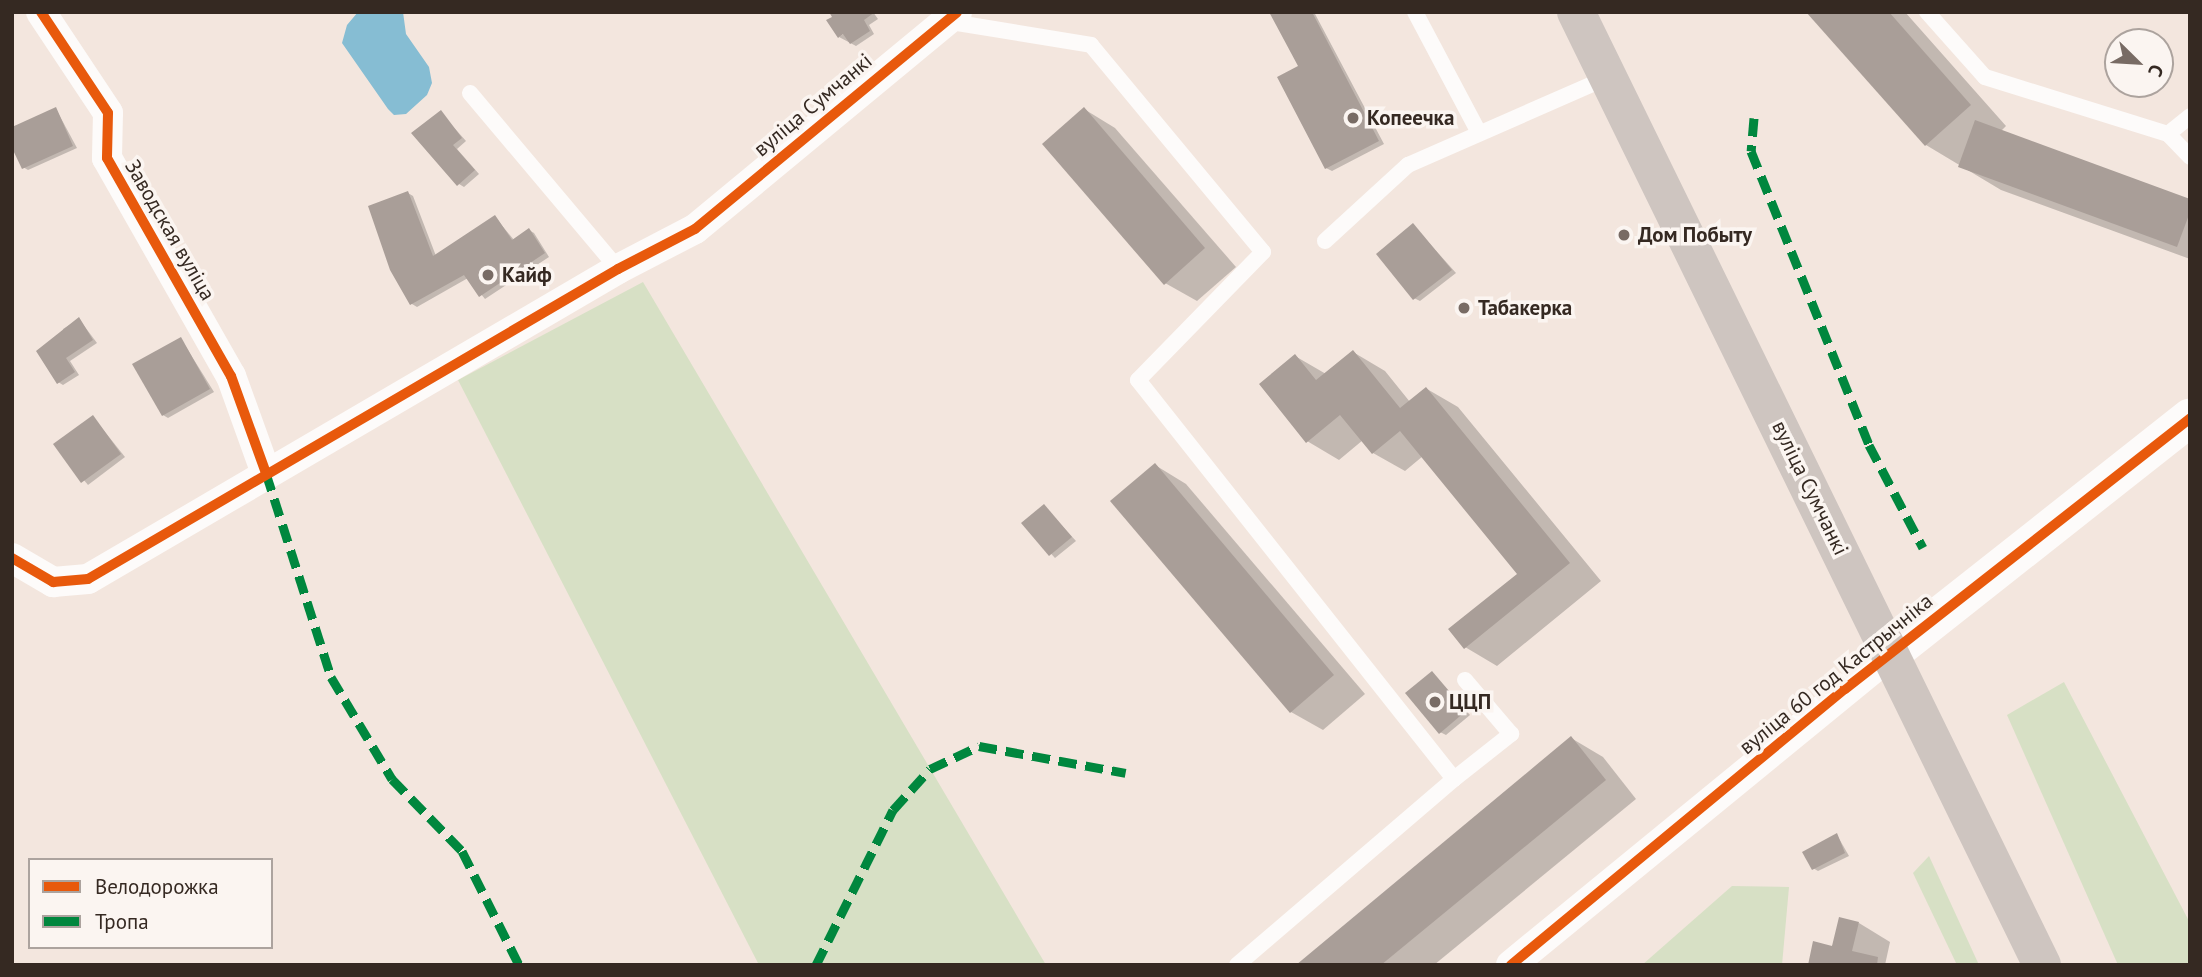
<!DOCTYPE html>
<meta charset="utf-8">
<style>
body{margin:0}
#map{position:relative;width:2202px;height:977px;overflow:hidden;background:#f3e6de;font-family:"PT Sans",sans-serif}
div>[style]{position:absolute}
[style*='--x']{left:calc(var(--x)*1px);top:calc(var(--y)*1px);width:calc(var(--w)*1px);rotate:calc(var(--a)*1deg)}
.green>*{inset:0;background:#d7e0c5}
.water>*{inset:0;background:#86bdd3}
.shadow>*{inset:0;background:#0003}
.building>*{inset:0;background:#a99e98}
.lane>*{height:16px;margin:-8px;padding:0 8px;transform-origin:8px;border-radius:8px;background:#fdfbfa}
.street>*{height:30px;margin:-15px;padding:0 15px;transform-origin:15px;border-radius:15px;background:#fdfbfa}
.secondary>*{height:38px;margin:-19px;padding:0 19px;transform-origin:19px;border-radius:19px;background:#fdfbfa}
.primary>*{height:38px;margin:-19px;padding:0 19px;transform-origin:19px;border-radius:19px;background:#cec5c0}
.quiet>*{height:9px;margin-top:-4.5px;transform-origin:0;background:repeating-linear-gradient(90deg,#00873e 0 18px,transparent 0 27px)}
.cycleway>*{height:10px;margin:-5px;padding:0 5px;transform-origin:5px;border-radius:5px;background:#e8590c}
.dots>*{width:19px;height:19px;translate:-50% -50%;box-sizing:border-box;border:4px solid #fbf5f1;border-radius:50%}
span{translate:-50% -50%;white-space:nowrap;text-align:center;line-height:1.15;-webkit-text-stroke:7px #fbf5f1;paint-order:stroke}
.street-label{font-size:21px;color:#352922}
.poi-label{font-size:21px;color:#352922;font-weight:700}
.left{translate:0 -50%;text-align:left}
.frame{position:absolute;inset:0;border:14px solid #352922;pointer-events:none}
.legend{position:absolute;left:28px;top:858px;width:245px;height:91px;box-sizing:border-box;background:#fbf5f1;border:2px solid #aca39e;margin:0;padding:9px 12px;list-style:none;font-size:21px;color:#352922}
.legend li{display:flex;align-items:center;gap:14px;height:35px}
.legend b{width:35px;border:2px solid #aca39e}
.north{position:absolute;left:2104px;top:28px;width:70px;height:70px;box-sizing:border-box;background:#fbf5f1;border:2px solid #aca39e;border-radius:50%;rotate:114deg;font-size:19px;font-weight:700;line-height:28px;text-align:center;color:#352922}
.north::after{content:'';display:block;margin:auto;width:24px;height:32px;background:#786b64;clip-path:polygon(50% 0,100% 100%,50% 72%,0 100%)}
</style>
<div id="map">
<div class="green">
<div style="clip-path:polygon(643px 282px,1046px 965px,759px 965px,458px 380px)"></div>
<div style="clip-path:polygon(2064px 682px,2190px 923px,2190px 965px,2118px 965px,2007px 715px)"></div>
<div style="clip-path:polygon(1929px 856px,1979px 965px,1957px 965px,1913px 873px)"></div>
<div style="clip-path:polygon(1732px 886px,1789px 887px,1782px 965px,1642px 965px)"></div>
</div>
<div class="water">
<div style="clip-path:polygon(358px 12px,403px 12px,406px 34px,429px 67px,432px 83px,427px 95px,406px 114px,394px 115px,388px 109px,342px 43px,347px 25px)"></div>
</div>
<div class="shadow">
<div style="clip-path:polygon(873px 12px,878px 19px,869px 25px,874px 34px,856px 46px,839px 37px)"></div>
<div style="clip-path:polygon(1271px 12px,1314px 12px,1384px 144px,1332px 171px,1326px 168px,1300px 67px)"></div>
<div style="clip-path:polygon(1809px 12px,1905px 12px,2006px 126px,2001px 131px,2190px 201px,2190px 259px,2001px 190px,1926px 145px)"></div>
<div style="clip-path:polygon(56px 109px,77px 148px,28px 170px,23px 167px)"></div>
<div style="clip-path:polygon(1084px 109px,1115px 128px,1236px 267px,1197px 301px,1165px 283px)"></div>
<div style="clip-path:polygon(441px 113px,466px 141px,457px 149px,479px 174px,464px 187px,459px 184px)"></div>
<div style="clip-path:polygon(408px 193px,413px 196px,436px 256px,495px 217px,514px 240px,529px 230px,534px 233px,549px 257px,485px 299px,468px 278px,417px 307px,412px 304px)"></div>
<div style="clip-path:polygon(1413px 225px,1456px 273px,1420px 301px,1414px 298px)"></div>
<div style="clip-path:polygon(79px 319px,97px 343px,70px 361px,79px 375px,63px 385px,58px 382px,63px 329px)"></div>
<div style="clip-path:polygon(181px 339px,214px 392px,168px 418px,163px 415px)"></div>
<div style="clip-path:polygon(1353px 352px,1385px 371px,1410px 402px,1427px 389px,1458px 407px,1601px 581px,1497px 666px,1465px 647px,1519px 574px,1423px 456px,1405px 471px,1373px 453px,1363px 440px,1339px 460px,1307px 441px,1295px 356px,1326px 374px)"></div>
<div style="clip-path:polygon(93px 417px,125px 457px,88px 485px,55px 445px)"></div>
<div style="clip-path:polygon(1155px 465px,1186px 484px,1365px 694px,1323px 730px,1291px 712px)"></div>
<div style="clip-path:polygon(1044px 506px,1076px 541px,1055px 558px,1024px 524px)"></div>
<div style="clip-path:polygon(1432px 673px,1470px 715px,1446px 735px,1440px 732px)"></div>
<div style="clip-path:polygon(1571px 738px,1603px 757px,1636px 799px,1434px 965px,1299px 965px)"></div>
<div style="clip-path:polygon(1837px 835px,1849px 856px,1818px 871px,1813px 868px)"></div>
<div style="clip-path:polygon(1859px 923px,1890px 942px,1885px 965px,1809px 965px)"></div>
</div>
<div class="building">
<div style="clip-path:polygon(829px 12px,875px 12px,864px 20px,870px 31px,850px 44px,843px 34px,838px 38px,826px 20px,832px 17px)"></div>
<div style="clip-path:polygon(1269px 12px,1312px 12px,1379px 141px,1325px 169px,1277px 77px,1298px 66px)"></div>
<div style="clip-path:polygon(1806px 12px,1889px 12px,1971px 105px,1925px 146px)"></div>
<div style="clip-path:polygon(56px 107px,73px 146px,22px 169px,12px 148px,12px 127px)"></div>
<div style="clip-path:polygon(1084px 107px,1205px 248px,1164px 285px,1042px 144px)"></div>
<div style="clip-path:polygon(441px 110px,462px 138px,453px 145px,475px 170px,457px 186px,411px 133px)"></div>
<div style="clip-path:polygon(1975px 120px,2190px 199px,2190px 212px,2177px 247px,1958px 167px)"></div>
<div style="clip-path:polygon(408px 191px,433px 256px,495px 215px,512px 240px,529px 228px,545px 253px,479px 297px,464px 275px,410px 305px,390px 270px,368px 206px)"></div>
<div style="clip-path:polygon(1413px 223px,1452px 270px,1413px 300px,1376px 254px)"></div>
<div style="clip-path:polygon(79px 317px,93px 340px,66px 358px,75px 372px,57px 384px,36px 351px)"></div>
<div style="clip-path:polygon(181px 337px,210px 389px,162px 416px,132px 364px)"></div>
<div style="clip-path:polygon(1353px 350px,1400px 408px,1426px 387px,1570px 563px,1464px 649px,1448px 629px,1517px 574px,1400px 431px,1372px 454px,1340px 415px,1306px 443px,1259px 384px,1295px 354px,1316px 380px)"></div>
<div style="clip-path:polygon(93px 415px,121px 454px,81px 483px,53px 444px)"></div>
<div style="clip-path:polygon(1155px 463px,1334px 675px,1290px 713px,1110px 501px)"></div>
<div style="clip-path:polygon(1044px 504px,1072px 537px,1049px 556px,1021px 523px)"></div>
<div style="clip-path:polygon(1432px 671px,1466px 711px,1439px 734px,1405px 693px)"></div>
<div style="clip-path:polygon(1571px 736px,1606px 780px,1381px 965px,1296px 965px)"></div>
<div style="clip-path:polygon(1837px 833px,1845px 853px,1812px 870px,1802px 852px)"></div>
<div style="clip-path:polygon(1839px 917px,1859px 922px,1852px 951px,1878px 957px,1877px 965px,1808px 965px,1813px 941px,1832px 946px)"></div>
</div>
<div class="lane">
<div style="--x:1415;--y:12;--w:137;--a:62.1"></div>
<div style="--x:1927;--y:12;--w:87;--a:48.3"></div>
<div style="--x:1985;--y:77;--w:192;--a:17.3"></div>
<div style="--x:2168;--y:134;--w:28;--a:-39"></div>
<div style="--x:945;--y:21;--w:148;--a:9.3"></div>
<div style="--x:1091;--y:45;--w:269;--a:50.3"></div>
<div style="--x:1263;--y:252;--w:179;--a:134.3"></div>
<div style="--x:1138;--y:380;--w:509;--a:51.62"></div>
<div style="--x:1454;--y:779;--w:286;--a:139.4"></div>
<div style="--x:470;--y:93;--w:230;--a:49.9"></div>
<div style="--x:2168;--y:134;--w:32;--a:46"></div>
<div style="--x:1325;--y:241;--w:113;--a:-42.5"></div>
<div style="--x:1408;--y:165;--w:219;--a:-23.7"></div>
<div style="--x:1454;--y:779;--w:73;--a:-38.3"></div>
<div style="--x:1511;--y:734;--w:71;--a:-130.4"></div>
</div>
<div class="street">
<div style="--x:41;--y:12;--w:121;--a:56.4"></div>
<div style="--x:108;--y:113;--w:45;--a:91.3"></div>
<div style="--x:107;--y:158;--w:251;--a:60.4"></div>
<div style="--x:231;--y:376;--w:103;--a:70.2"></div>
<div style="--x:12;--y:558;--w:48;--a:30.3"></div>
<div style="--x:53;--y:582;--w:35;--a:-5"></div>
<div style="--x:88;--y:579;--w:614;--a:-30.32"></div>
<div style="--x:618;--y:269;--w:87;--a:-27.5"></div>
<div style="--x:695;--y:229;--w:340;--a:-39.6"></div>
<div style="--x:1511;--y:965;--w:492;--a:-39.3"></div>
</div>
<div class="secondary">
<div style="--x:1892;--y:653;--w:380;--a:-38.3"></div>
</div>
<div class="primary">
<div style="--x:1576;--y:12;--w:1061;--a:63.94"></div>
</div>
<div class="quiet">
<div style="--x:1754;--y:118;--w:33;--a:95"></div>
<div style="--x:1751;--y:151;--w:317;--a:68.1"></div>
<div style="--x:1869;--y:445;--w:116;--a:62.3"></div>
<div style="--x:266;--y:473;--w:214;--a:72.3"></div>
<div style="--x:331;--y:677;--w:119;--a:59.1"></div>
<div style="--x:392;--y:779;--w:100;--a:45.8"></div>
<div style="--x:462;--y:851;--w:127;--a:63.4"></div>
<div style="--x:816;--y:965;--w:173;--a:-63.6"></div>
<div style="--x:893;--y:810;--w:55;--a:-47.9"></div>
<div style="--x:930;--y:769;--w:54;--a:-25.1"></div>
<div style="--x:979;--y:746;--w:149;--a:10.4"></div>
</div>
<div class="cycleway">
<div style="--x:41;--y:12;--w:121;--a:56.4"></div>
<div style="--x:108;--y:113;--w:45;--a:91.3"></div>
<div style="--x:107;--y:158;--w:251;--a:60.4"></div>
<div style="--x:231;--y:376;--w:103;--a:70.2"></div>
<div style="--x:12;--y:558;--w:48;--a:30.3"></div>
<div style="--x:53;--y:582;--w:35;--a:-5"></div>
<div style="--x:88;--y:579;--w:614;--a:-30.32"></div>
<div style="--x:618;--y:269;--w:87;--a:-27.5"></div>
<div style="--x:695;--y:229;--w:340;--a:-39.6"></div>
<div style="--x:1511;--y:965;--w:433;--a:-39.6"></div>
<div style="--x:1845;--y:689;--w:439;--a:-38.1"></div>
</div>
<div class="dots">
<div style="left:1353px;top:118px;background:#786b64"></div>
<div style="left:1624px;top:235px;background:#786b64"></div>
<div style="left:488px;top:275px;background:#786b64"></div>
<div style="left:1464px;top:308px;background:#786b64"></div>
<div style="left:1435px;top:702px;background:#786b64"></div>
</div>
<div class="street-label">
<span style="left:813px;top:105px;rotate:-40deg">вуліца Сумчанкі</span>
<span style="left:170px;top:230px;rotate:60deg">Заводская вуліца</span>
<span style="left:1810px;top:488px;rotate:64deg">вуліца Сумчанкі</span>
<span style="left:1836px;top:674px;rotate:-39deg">вуліца 60 год Кастрычніка</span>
</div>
<div class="poi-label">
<span class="left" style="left:1367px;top:118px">Копеечка</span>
<span class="left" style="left:1638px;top:235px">Дом Побыту</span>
<span class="left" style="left:502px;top:275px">Кайф</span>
<span class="left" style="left:1478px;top:308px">Табакерка</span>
<span class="left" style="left:1449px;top:702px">ЦЦП</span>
</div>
<div class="frame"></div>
<ul class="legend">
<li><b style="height:9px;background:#e8590c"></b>Велодорожка</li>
<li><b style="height:9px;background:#00873e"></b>Тропа</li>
</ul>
<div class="north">С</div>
</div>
